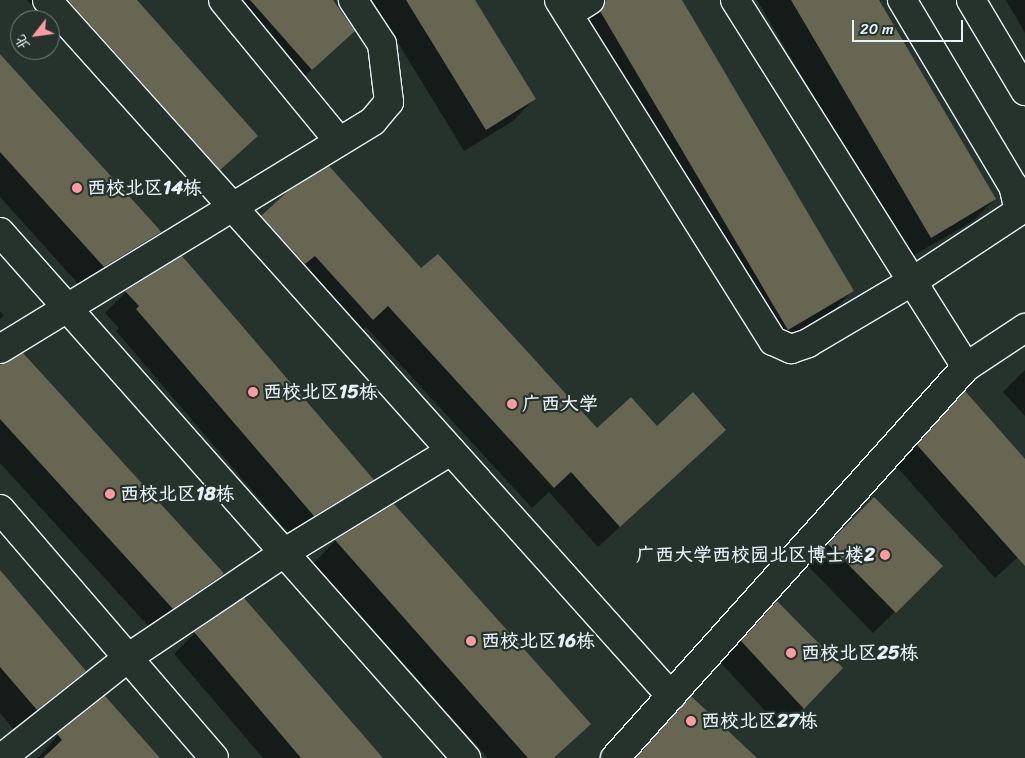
<!DOCTYPE html>
<meta charset="utf-8">
<style>
body{margin:0}
#map{position:relative;width:1025px;height:758px;overflow:hidden;background:#26332d;font-family:Sriracha,"LXGW WenKai TC",sans-serif}
div>[style]{position:absolute}
[style*='--x']{left:calc(var(--x)*1px);top:calc(var(--y)*1px);width:calc(var(--w)*1px);rotate:calc(var(--a)*1deg)}
.shadow>*{inset:0;background:#0007}
.building>*{inset:0;background:#676652}
.roads{filter:drop-shadow(1px 0 #e8f1f8) drop-shadow(-1px 0 #e8f1f8) drop-shadow(0 1px #e8f1f8) drop-shadow(0 -1px #e8f1f8)}
.minor>*{height:28px;margin:-14px;padding:0 14px;transform-origin:14px;border-radius:14px;background:#26332d}
.dots>*{width:14px;height:14px;translate:-50% -50%;box-sizing:border-box;border:2px solid #26332d;border-radius:50%}
span{translate:-50% -50%;white-space:nowrap;text-align:center;line-height:1.15;-webkit-text-stroke:4.5px #26332d;paint-order:stroke}
.poi-label{font-size:19px;color:#e8f1f8;font-weight:700}
.left{translate:0 -50%;text-align:left}
.right{translate:-100% -50%;text-align:right}
.north{position:absolute;left:10px;top:10px;width:50px;height:50px;box-sizing:border-box;background:#26332d;border:1px solid #747f7e;border-radius:50%;rotate:240deg;font-size:14px;font-weight:700;line-height:20px;text-align:center;color:#e8f1f8}
.north::after{content:'';display:block;margin:auto;width:18px;height:22px;background:#ff9aa2;clip-path:polygon(50% 0,100% 100%,50% 72%,0 100%)}
.scale{position:absolute;left:852px;top:20px;width:111px;height:22px;box-sizing:border-box;border:2px solid #e8f1f8;border-top:0;padding-left:6px;font-size:15px;line-height:18px;white-space:nowrap;color:#e8f1f8;-webkit-text-stroke:4px #26332d;paint-order:stroke}
</style>
<div id="map">
<div class="shadow">
<div style="clip-path:polygon(27px 0,135px 0,256px 136px,198px 190px,50px 25px,50px 20px,46px 20px)"></div>
<div style="clip-path:polygon(209px 0,331px 0,353px 31px,290px 90px)"></div>
<div style="clip-path:polygon(372px 0,474px 0,534px 99px,513px 121px,464px 151px)"></div>
<div style="clip-path:polygon(557px 0,681px 0,852px 291px,831px 313px,766px 351px)"></div>
<div style="clip-path:polygon(757px 0,877px 0,995px 199px,973px 221px,909px 258px)"></div>
<div style="clip-path:polygon(1006px 0,1025px 0,1025px 33px)"></div>
<div style="clip-path:polygon(0 56px,160px 232px,138px 253px,82px 288px,0 197px)"></div>
<div style="clip-path:polygon(262px 216px,421px 270px,597px 430px,725px 430px,598px 547px,549px 492px,532px 508px,366px 327px,351px 340px,292px 276px,283px 285px,241px 238px)"></div>
<div style="clip-path:polygon(126px 292px,372px 480px,351px 501px,292px 537px,116px 331px,119px 328px,105px 313px)"></div>
<div style="clip-path:polygon(0 311px,4px 316px,0 319px)"></div>
<div style="clip-path:polygon(0 366px,222px 574px,201px 596px,151px 629px,0 463px)"></div>
<div style="clip-path:polygon(1025px 370px,1025px 416px,1003px 392px)"></div>
<div style="clip-path:polygon(965px 393px,1025px 460px,1025px 551px,995px 578px,897px 467px)"></div>
<div style="clip-path:polygon(394px 505px,590px 724px,555px 758px,488px 758px,314px 563px,335px 541px)"></div>
<div style="clip-path:polygon(853px 520px,941px 566px,873px 633px,808px 566px)"></div>
<div style="clip-path:polygon(0 572px,84px 671px,15px 731px,0 713px)"></div>
<div style="clip-path:polygon(777px 602px,803px 708px,782px 729px,721px 663px)"></div>
<div style="clip-path:polygon(195px 633px,382px 758px,263px 758px,174px 654px)"></div>
<div style="clip-path:polygon(691px 698px,755px 758px,635px 758px)"></div>
<div style="clip-path:polygon(58px 735px,158px 758px,38px 758px)"></div>
</div>
<div class="building">
<div style="clip-path:polygon(68px 0,137px 0,258px 136px,220px 170px)"></div>
<div style="clip-path:polygon(250px 0,333px 0,355px 31px,312px 70px)"></div>
<div style="clip-path:polygon(406px 0,475px 0,536px 99px,486px 130px)"></div>
<div style="clip-path:polygon(606px 0,682px 0,854px 291px,788px 330px,600px 11px)"></div>
<div style="clip-path:polygon(791px 0,879px 0,996px 199px,931px 238px)"></div>
<div style="clip-path:polygon(0 54px,158px 228px,161px 232px,104px 267px,0 152px)"></div>
<div style="clip-path:polygon(329px 166px,421px 268px,438px 254px,597px 428px,631px 397px,657px 426px,693px 392px,726px 430px,620px 527px,571px 472px,554px 488px,388px 306px,373px 320px,315px 256px,305px 264px,261px 216px,287px 192px)"></div>
<div style="clip-path:polygon(182px 256px,374px 480px,314px 516px,136px 309px,139px 306px,125px 291px)"></div>
<div style="clip-path:polygon(23px 353px,221px 570px,224px 574px,173px 609px,0 419px,0 365px)"></div>
<div style="clip-path:polygon(965px 391px,1025px 459px,1025px 566px,917px 445px)"></div>
<div style="clip-path:polygon(874px 497px,943px 566px,896px 613px,828px 544px)"></div>
<div style="clip-path:polygon(394px 504px,591px 724px,554px 758px,528px 758px,335px 540px)"></div>
<div style="clip-path:polygon(0 570px,86px 671px,37px 710px,0 667px)"></div>
<div style="clip-path:polygon(244px 598px,383px 758px,301px 758px,194px 632px)"></div>
<div style="clip-path:polygon(777px 601px,843px 668px,804px 709px,741px 641px)"></div>
<div style="clip-path:polygon(105px 696px,160px 758px,43px 758px,62px 740px,57px 734px)"></div>
<div style="clip-path:polygon(691px 696px,757px 758px,636px 758px)"></div>
</div>
<div class="roads">
<div class="minor">
<div style="--x:47;--y:0;--w:935;--a:48.12"></div>
<div style="--x:223;--y:0;--w:183;--a:50.6"></div>
<div style="--x:559;--y:0;--w:403;--a:57.9"></div>
<div style="--x:773;--y:341;--w:20;--a:24"></div>
<div style="--x:791;--y:349;--w:18;--a:-19"></div>
<div style="--x:808;--y:343;--w:122;--a:-30.6"></div>
<div style="--x:913;--y:281;--w:127;--a:-33.4"></div>
<div style="--x:1019;--y:211;--w:26;--a:-103"></div>
<div style="--x:1013;--y:186;--w:217;--a:-120.8"></div>
<div style="--x:735;--y:0;--w:434;--a:57.8"></div>
<div style="--x:971;--y:0;--w:106;--a:59.3"></div>
<div style="--x:568;--y:14;--w:26;--a:-32"></div>
<div style="--x:0;--y:232;--w:703;--a:48.46"></div>
<div style="--x:0;--y:349;--w:437;--a:-31.4"></div>
<div style="--x:373;--y:121;--w:25;--a:-50"></div>
<div style="--x:389;--y:102;--w:58;--a:-96.9"></div>
<div style="--x:382;--y:44;--w:53;--a:-123.4"></div>
<div style="--x:0;--y:509;--w:328;--a:49.3"></div>
<div style="--x:8;--y:753;--w:154;--a:-38.4"></div>
<div style="--x:129;--y:657;--w:184;--a:-33.9"></div>
<div style="--x:282;--y:554;--w:198;--a:-31.4"></div>
<div style="--x:615;--y:758;--w:525;--a:-48.09"></div>
<div style="--x:966;--y:367;--w:71;--a:-33.5"></div>
</div>
</div>
<div class="dots">
<div style="left:77px;top:188px;background:#ff9aa2"></div>
<div style="left:253px;top:392px;background:#ff9aa2"></div>
<div style="left:512px;top:404px;background:#ff9aa2"></div>
<div style="left:110px;top:494px;background:#ff9aa2"></div>
<div style="left:885px;top:555px;background:#ff9aa2"></div>
<div style="left:471px;top:641px;background:#ff9aa2"></div>
<div style="left:791px;top:653px;background:#ff9aa2"></div>
<div style="left:691px;top:721px;background:#ff9aa2"></div>
</div>
<div class="poi-label">
<span class="left" style="left:87px;top:188px">西校北区14栋</span>
<span class="left" style="left:263px;top:392px">西校北区15栋</span>
<span class="left" style="left:522px;top:404px">广西大学</span>
<span class="left" style="left:120px;top:494px">西校北区18栋</span>
<span class="right" style="left:875px;top:555px">广西大学西校园北区博士楼2</span>
<span class="left" style="left:481px;top:641px">西校北区16栋</span>
<span class="left" style="left:801px;top:653px">西校北区25栋</span>
<span class="left" style="left:701px;top:721px">西校北区27栋</span>
</div>
<div class="north">北</div>
<div class="scale">20 m</div>
</div>
